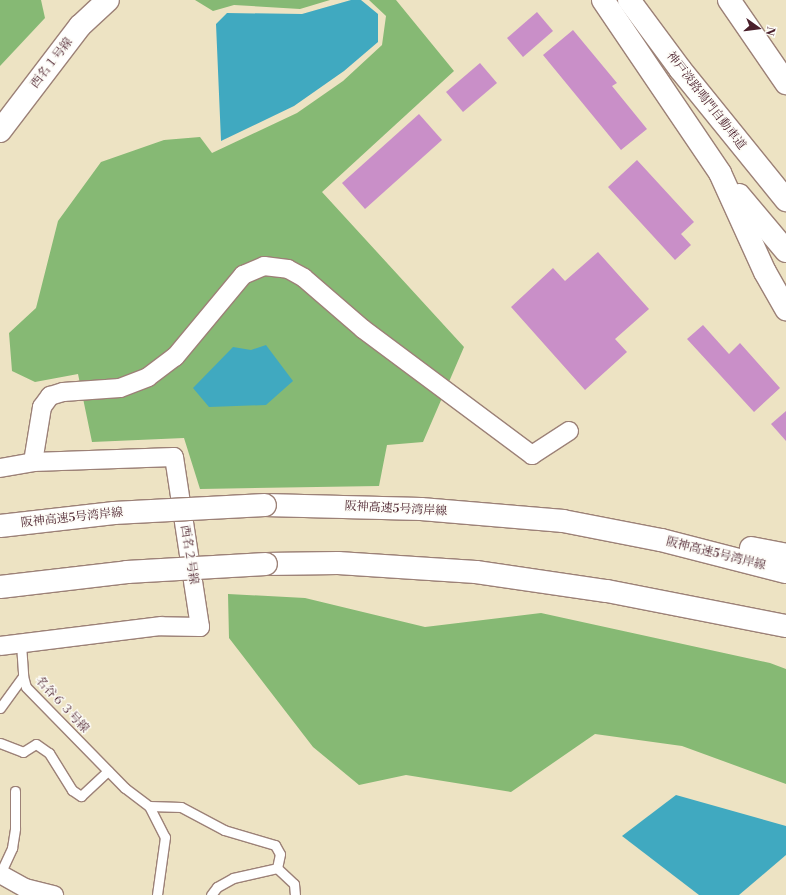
<!DOCTYPE html>
<meta charset="utf-8">
<style>
body{margin:0}
#map{position:relative;width:786px;height:895px;overflow:hidden;background:#ede3c3;font-family:"Libre Bodoni","Noto Serif JP",serif}
div>[style]{position:absolute}
[style*='--x']{left:calc(var(--x)*1px);top:calc(var(--y)*1px);width:calc(var(--w)*1px);rotate:calc(var(--a)*1deg)}
.forest>*{inset:0;background:#86b974}
.water>*{inset:0;background:#40a9c0}
.building>*{inset:0;background:#c98fc8}
.roads{filter:drop-shadow(1px 0 #9c8177) drop-shadow(-1px 0 #9c8177) drop-shadow(0 1px #9c8177) drop-shadow(0 -1px #9c8177)}
.lane>*{height:9px;margin:-4.5px;padding:0 4.5px;transform-origin:4.5px;border-radius:4.5px;background:#fff}
.street>*{height:18px;margin:-9px;padding:0 9px;transform-origin:9px;border-radius:9px;background:#fff}
.secondary>*{height:22px;margin:-11px;padding:0 11px;transform-origin:11px;border-radius:11px;background:#fff}
.highway>*{height:22px;margin:-11px;padding:0 11px;transform-origin:11px;border-radius:11px;background:#fff}
.bridges{filter:drop-shadow(1px 0 #9c8177) drop-shadow(-1px 0 #9c8177) drop-shadow(0 1px #9c8177) drop-shadow(0 -1px #9c8177)}
.highway-bridge>*{height:22px;margin:-11px;padding:0 11px;transform-origin:11px;border-radius:11px;background:#fff}
span{translate:-50% -50%;white-space:nowrap;text-align:center;line-height:1.15;-webkit-text-stroke:3px #fdfcf7;paint-order:stroke}
.street-label{font-size:12px;color:#4a1f2b}
.north{position:absolute;left:738px;top:8px;width:40px;height:40px;-webkit-text-stroke:3px #fdfcf7;paint-order:stroke;rotate:104deg;font-size:11px;font-weight:700;line-height:16px;text-align:center;color:#4a1f2b}
.north::after{content:'';display:block;margin:auto;width:14px;height:18px;background:#4a1f2b;clip-path:polygon(50% 0,100% 100%,50% 72%,0 100%)}
</style>
<div id="map">
<div class="forest">
<div style="clip-path:polygon(0 0,41px 0,45px 18px,0 66px)"></div>
<div style="clip-path:polygon(195px 0,330px 0,300px 9px,234px 5px,213px 11px)"></div>
<div style="clip-path:polygon(369px 0,396px 0,454px 71px,322px 192px,464px 347px,423px 442px,387px 445px,379px 486px,200px 489px,184px 438px,92px 442px,78px 374px,35px 382px,12px 371px,9px 333px,36px 308px,58px 221px,101px 162px,164px 140px,200px 137px,212px 153px,297px 113px,343px 81px,382px 45px,386px 16px)"></div>
<div style="clip-path:polygon(228px 594px,305px 598px,425px 627px,541px 613px,770px 663px,786px 669px,786px 784px,682px 746px,595px 734px,511px 792px,406px 775px,359px 785px,313px 747px,229px 638px)"></div>
</div>
<div class="water">
<div style="clip-path:polygon(351px 0,361px 0,378px 14px,378px 42px,344px 71px,294px 106px,221px 141px,216px 24px,227px 13px,302px 14px)"></div>
<div style="clip-path:polygon(266px 345px,293px 381px,266px 405px,209px 407px,193px 388px,233px 347px,251px 350px)"></div>
<div style="clip-path:polygon(676px 795px,786px 826px,786px 855px,739px 895px,699px 895px,622px 836px)"></div>
</div>
<div class="building">
<div style="clip-path:polygon(537px 12px,553px 31px,523px 57px,507px 38px)"></div>
<div style="clip-path:polygon(573px 30px,617px 83px,612px 86px,647px 129px,621px 150px,543px 55px)"></div>
<div style="clip-path:polygon(480px 63px,497px 83px,463px 112px,446px 92px)"></div>
<div style="clip-path:polygon(419px 114px,442px 140px,365px 209px,342px 183px)"></div>
<div style="clip-path:polygon(637px 160px,694px 222px,681px 234px,691px 245px,675px 260px,608px 187px)"></div>
<div style="clip-path:polygon(598px 252px,649px 309px,615px 339px,627px 352px,585px 390px,511px 307px,553px 268px,565px 281px)"></div>
<div style="clip-path:polygon(703px 325px,729px 354px,740px 343px,780px 388px,754px 412px,687px 339px)"></div>
<div style="clip-path:polygon(786px 411px,786px 441px,771px 424px)"></div>
</div>
<div class="roads">
<div class="lane">
<div style="--x:21;--y:644;--w:32;--a:86"></div>
<div style="--x:23;--y:676;--w:11;--a:75"></div>
<div style="--x:26;--y:687;--w:141;--a:45.6"></div>
<div style="--x:125;--y:788;--w:30;--a:37"></div>
<div style="--x:149;--y:806;--w:35;--a:63"></div>
<div style="--x:165;--y:837;--w:59;--a:97.9"></div>
<div style="--x:0;--y:708;--w:39;--a:-54"></div>
<div style="--x:0;--y:743;--w:25;--a:21"></div>
<div style="--x:23;--y:752;--w:15;--a:-32"></div>
<div style="--x:36;--y:744;--w:16;--a:35"></div>
<div style="--x:49;--y:753;--w:44;--a:58.1"></div>
<div style="--x:72;--y:790;--w:11;--a:34"></div>
<div style="--x:81;--y:796;--w:37;--a:-43"></div>
<div style="--x:149;--y:806;--w:32;--a:2"></div>
<div style="--x:181;--y:807;--w:49;--a:28.1"></div>
<div style="--x:224;--y:830;--w:53;--a:16.4"></div>
<div style="--x:275;--y:845;--w:10;--a:61"></div>
<div style="--x:280;--y:854;--w:14;--a:102"></div>
<div style="--x:277;--y:868;--w:23;--a:43"></div>
<div style="--x:294;--y:884;--w:11;--a:85"></div>
<div style="--x:0;--y:874;--w:29;--a:-65"></div>
<div style="--x:12;--y:848;--w:20;--a:-81"></div>
<div style="--x:15;--y:828;--w:37;--a:-90"></div>
<div style="--x:211;--y:895;--w:10;--a:-53"></div>
<div style="--x:217;--y:887;--w:18;--a:-29"></div>
<div style="--x:233;--y:878;--w:45;--a:-12.8"></div>
</div>
<div class="street">
<div style="--x:33;--y:462;--w:56;--a:-80.7"></div>
<div style="--x:42;--y:407;--w:14;--a:-54"></div>
<div style="--x:50;--y:396;--w:14;--a:-17"></div>
<div style="--x:63;--y:392;--w:57;--a:-4"></div>
<div style="--x:120;--y:388;--w:30;--a:-21"></div>
<div style="--x:148;--y:377;--w:34;--a:-37"></div>
<div style="--x:175;--y:357;--w:107;--a:-50.3"></div>
<div style="--x:243;--y:275;--w:23;--a:-23"></div>
<div style="--x:264;--y:266;--w:24;--a:7"></div>
<div style="--x:288;--y:269;--w:18;--a:29"></div>
<div style="--x:304;--y:278;--w:78;--a:40.8"></div>
<div style="--x:363;--y:329;--w:211;--a:36.7"></div>
<div style="--x:532;--y:455;--w:44;--a:-33"></div>
<div style="--x:0;--y:468;--w:34;--a:-10"></div>
<div style="--x:33;--y:462;--w:141;--a:-2"></div>
<div style="--x:174;--y:457;--w:172;--a:81.3"></div>
<div style="--x:200;--y:627;--w:39;--a:-179"></div>
<div style="--x:161;--y:626;--w:162;--a:172.9"></div>
<div style="--x:0;--y:874;--w:29;--a:29"></div>
<div style="--x:25;--y:888;--w:30;--a:14"></div>
</div>
<div class="secondary">
<div style="--x:0;--y:131;--w:132;--a:-52.7"></div>
<div style="--x:80;--y:26;--w:38;--a:-43"></div>
</div>
<div class="highway">
<div style="--x:603;--y:0;--w:209;--a:55.9"></div>
<div style="--x:720;--y:173;--w:109;--a:65.6"></div>
<div style="--x:765;--y:272;--w:43;--a:60.4"></div>
<div style="--x:629;--y:0;--w:86;--a:53.5"></div>
<div style="--x:680;--y:69;--w:169;--a:51"></div>
<div style="--x:729;--y:0;--w:101;--a:55.5"></div>
<div style="--x:739;--y:195;--w:73;--a:50"></div>
<div style="--x:265;--y:505;--w:156;--a:1.5"></div>
<div style="--x:421;--y:509;--w:143;--a:4.8"></div>
<div style="--x:563;--y:521;--w:100;--a:11"></div>
<div style="--x:661;--y:540;--w:129;--a:14.4"></div>
<div style="--x:751;--y:548;--w:36;--a:11"></div>
<div style="--x:266;--y:564;--w:72;--a:-0.8"></div>
<div style="--x:338;--y:563;--w:138;--a:3.7"></div>
<div style="--x:476;--y:572;--w:132;--a:8.3"></div>
<div style="--x:607;--y:591;--w:182;--a:11.1"></div>
</div>
</div>
<div class="bridges">
<div class="highway-bridge">
<div style="--x:0;--y:526;--w:115;--a:-6.5"></div>
<div style="--x:114;--y:513;--w:151;--a:-3"></div>
<div style="--x:0;--y:587;--w:128;--a:-6.7"></div>
<div style="--x:127;--y:572;--w:139;--a:-3.3"></div>
</div>
</div>
<div class="street-label">
<span style="left:52px;top:63px;rotate:-52deg">西名１号線</span>
<span style="left:706px;top:101px;rotate:52deg">神戸淡路鳴門自動車道</span>
<span style="left:396px;top:509px;rotate:3deg">阪神高速5号湾岸線</span>
<span style="left:72px;top:518px;rotate:-6deg">阪神高速5号湾岸線</span>
<span style="left:716px;top:554px;rotate:14deg">阪神高速5号湾岸線</span>
<span style="left:189px;top:555px;rotate:81deg">西名２号線</span>
<span style="left:62px;top:705px;rotate:47deg">名谷６３号線</span>
</div>
<div class="north">N</div>
</div>
